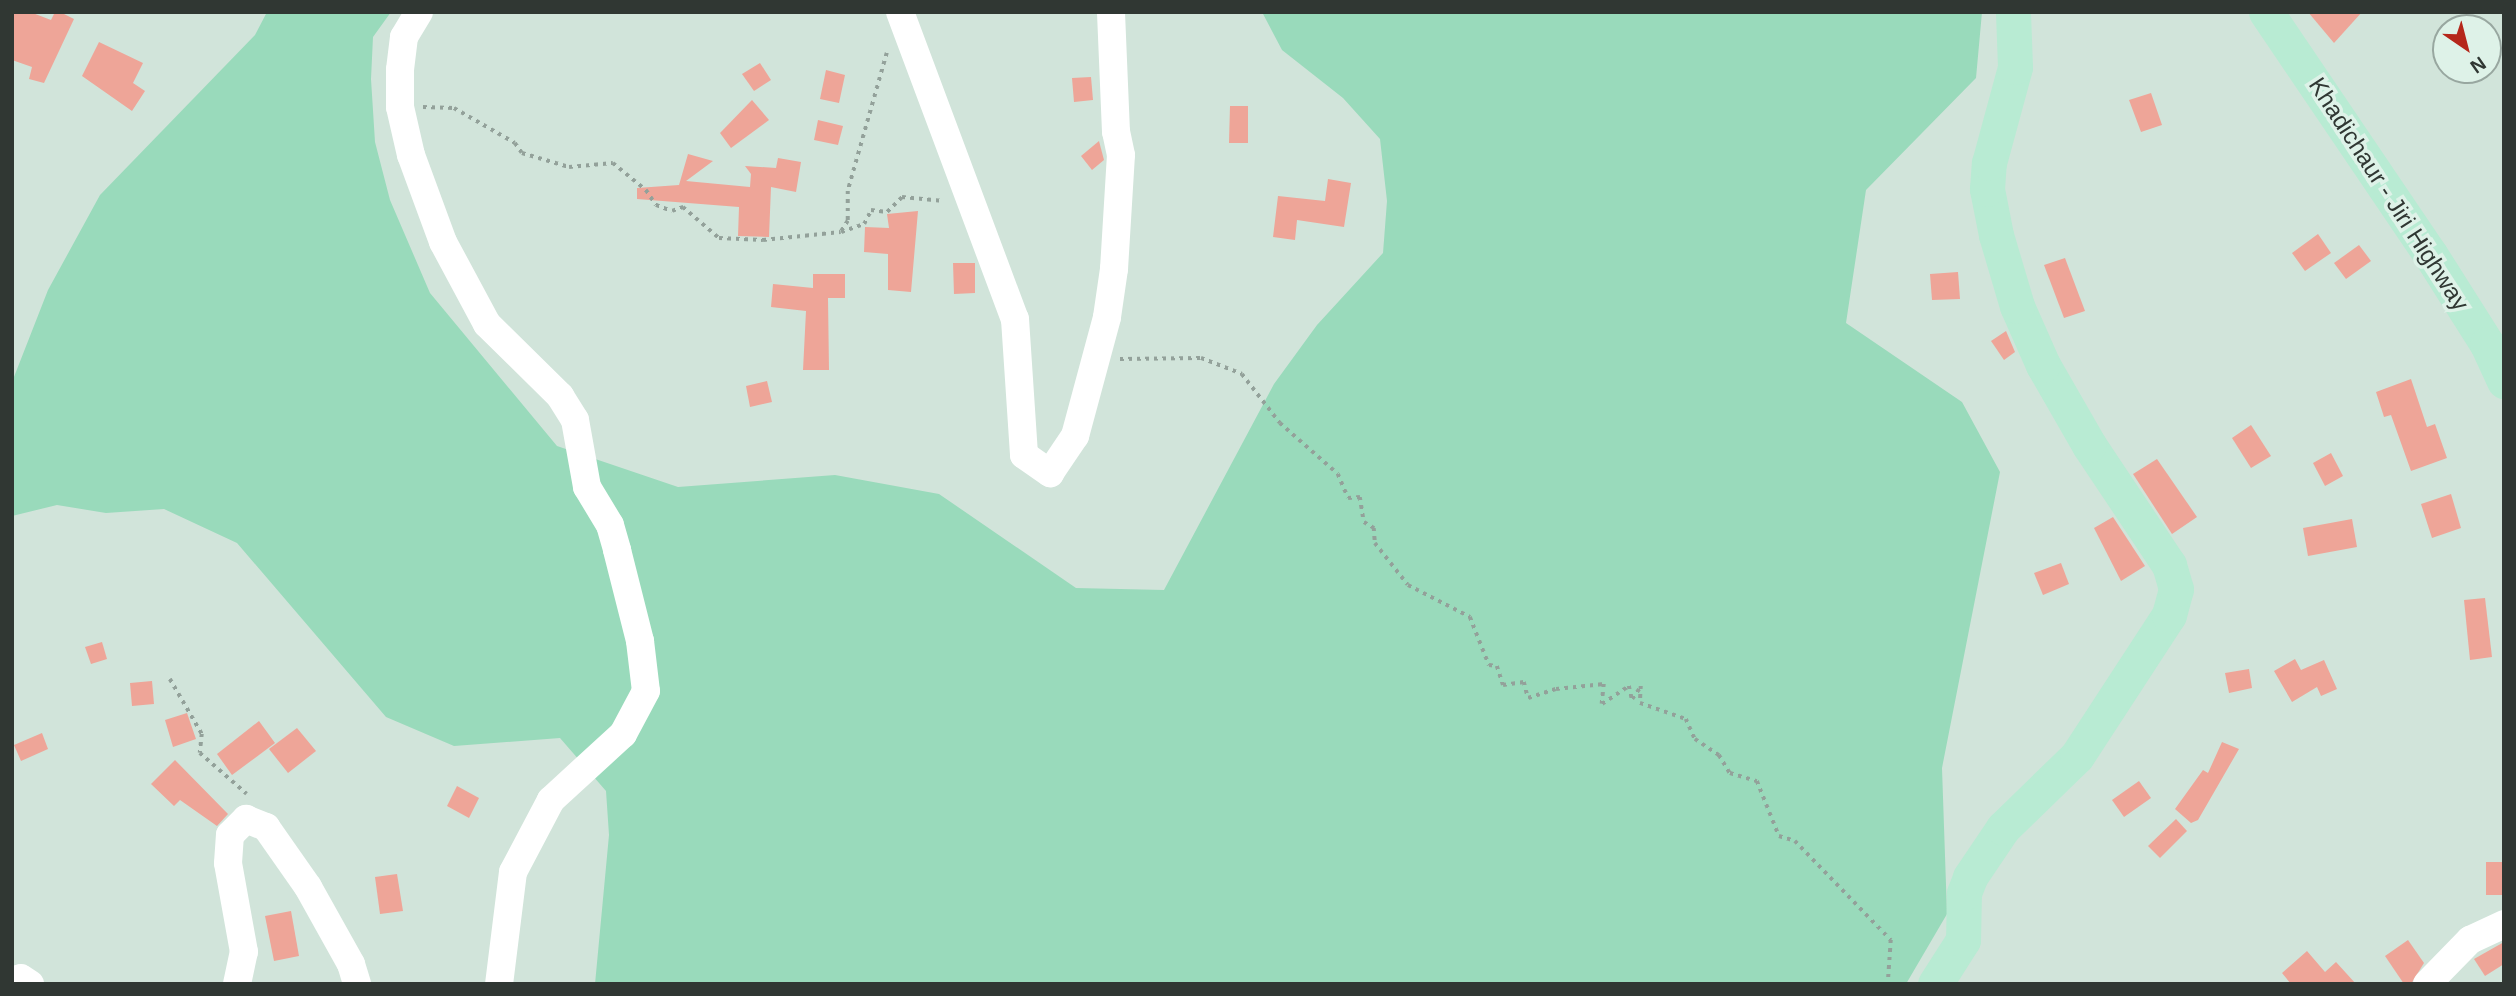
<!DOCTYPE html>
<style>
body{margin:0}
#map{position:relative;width:2516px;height:996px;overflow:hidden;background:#d1e4da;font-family:Helvetica,sans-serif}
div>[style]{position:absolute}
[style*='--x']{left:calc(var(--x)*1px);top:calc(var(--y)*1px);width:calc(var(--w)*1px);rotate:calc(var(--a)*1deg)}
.green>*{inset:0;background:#99dabb}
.building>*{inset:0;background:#eea598}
.path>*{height:3.5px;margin-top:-1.75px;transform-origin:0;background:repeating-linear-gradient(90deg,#93a19a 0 3.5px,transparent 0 8.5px)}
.minor>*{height:28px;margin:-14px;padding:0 14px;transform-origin:14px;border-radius:14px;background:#fff}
.major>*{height:35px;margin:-17.5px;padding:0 17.5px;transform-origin:17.5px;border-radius:17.5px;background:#b8ebd3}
span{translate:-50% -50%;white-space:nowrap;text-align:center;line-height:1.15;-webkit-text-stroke:7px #def2e8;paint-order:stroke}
.street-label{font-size:24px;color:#303733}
.frame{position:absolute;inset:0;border:14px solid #303733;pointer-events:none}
.north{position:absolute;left:2432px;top:14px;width:70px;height:70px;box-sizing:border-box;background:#def2e8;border:2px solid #98a7a0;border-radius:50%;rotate:145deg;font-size:19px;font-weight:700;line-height:28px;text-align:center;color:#303733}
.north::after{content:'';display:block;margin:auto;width:24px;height:32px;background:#b5271b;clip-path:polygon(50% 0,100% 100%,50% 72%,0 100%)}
</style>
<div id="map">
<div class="green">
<div style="clip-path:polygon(267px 12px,391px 12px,373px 37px,371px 79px,375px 142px,390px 200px,430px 293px,557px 446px,678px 487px,835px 475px,939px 494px,1076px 588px,1164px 590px,1274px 384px,1317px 325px,1383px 253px,1387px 201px,1380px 139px,1343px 98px,1282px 50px,1262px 12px,1982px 12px,1976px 78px,1866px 190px,1846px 323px,1962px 402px,2000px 472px,1942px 768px,1947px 914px,1906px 984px,595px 984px,609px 835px,606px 791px,560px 738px,454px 746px,386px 717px,237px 543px,164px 509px,106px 513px,57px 505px,12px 516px,12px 382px,48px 290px,100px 195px,255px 35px)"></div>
</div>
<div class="building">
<div style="clip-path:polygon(12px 12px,30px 12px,51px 20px,55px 12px,60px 12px,74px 19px,44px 83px,29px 79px,32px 67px,12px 60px)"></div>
<div style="clip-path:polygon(2308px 12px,2362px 12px,2334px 43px)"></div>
<div style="clip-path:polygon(99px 42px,143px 63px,133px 83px,145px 91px,132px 111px,82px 76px)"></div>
<div style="clip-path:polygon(760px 63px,771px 80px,754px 91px,742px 74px)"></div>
<div style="clip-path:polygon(826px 70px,845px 75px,839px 103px,820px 99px)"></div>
<div style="clip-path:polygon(1091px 77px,1093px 100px,1074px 102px,1072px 78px)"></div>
<div style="clip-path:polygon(2151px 93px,2162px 125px,2141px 132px,2129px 100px)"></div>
<div style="clip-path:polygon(752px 100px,769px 120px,731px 148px,720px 133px)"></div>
<div style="clip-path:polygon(1230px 106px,1248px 106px,1248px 143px,1229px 143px)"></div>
<div style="clip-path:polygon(818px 120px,843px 126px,838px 145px,814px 140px)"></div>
<div style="clip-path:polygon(1099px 141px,1104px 160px,1092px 170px,1081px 156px)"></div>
<div style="clip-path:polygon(688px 154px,713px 161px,686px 181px,750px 187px,751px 174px,745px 166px,776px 168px,778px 158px,801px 162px,796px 192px,771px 187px,769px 237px,738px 236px,739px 207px,637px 199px,637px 188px,679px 185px)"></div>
<div style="clip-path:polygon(1328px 179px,1351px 183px,1344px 227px,1297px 220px,1295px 240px,1273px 237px,1278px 196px,1325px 201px)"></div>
<div style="clip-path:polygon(918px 211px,911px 292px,888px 290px,888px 254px,864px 252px,865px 227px,889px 228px,887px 214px)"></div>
<div style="clip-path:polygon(2318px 234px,2331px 253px,2305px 271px,2292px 253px)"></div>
<div style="clip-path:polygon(2359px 245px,2371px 261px,2346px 279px,2334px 263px)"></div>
<div style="clip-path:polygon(2065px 258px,2085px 311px,2064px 318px,2044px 265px)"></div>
<div style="clip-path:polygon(953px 263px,975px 263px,975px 293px,954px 294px)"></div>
<div style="clip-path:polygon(1958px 272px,1960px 299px,1932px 300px,1930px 274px)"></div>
<div style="clip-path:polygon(813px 274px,845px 274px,845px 298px,828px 298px,829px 370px,803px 370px,806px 311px,771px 307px,773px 284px,813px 288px)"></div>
<div style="clip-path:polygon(2006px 331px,2015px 352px,2004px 360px,1991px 341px)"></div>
<div style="clip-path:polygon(2411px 379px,2427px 427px,2435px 424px,2447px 458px,2411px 471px,2391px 415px,2384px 417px,2376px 392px)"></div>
<div style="clip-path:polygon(767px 381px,772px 402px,750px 407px,746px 386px)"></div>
<div style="clip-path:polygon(2251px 425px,2271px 456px,2251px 468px,2232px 438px)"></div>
<div style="clip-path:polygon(2331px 453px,2343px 476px,2325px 486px,2313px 463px)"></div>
<div style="clip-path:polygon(2157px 459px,2197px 517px,2172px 534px,2133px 474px)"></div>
<div style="clip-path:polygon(2451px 494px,2461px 528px,2432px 538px,2421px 504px)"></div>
<div style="clip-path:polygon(2113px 517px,2145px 566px,2121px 581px,2094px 528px)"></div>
<div style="clip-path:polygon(2352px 519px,2357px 547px,2308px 556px,2303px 528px)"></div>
<div style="clip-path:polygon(2061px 563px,2069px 584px,2043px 595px,2034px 573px)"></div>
<div style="clip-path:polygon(2485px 598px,2492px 657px,2470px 660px,2464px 600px)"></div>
<div style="clip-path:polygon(102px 642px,107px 659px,91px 664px,85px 647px)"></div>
<div style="clip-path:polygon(2295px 659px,2301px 670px,2324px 660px,2337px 689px,2321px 696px,2317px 687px,2292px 702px,2274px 671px)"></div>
<div style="clip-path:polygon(2249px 669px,2252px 688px,2229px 693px,2225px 673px)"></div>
<div style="clip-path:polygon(152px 681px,154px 704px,132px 706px,130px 683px)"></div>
<div style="clip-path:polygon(187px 713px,196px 739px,173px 747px,165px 720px)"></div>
<div style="clip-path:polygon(259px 721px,275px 743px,232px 775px,217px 754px)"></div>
<div style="clip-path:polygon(297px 728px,316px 751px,288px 773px,269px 749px)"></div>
<div style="clip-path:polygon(42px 733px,48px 749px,21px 761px,14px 745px)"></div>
<div style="clip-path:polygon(2222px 742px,2239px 749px,2198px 820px,2191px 823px,2175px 809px,2203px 770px,2208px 773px)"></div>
<div style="clip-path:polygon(175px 760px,228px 814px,217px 826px,180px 800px,174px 806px,151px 784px)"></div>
<div style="clip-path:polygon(2139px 781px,2151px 798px,2124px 817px,2112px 800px)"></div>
<div style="clip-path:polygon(457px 786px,479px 798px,469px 818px,447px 806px)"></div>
<div style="clip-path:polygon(2176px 819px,2187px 831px,2160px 858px,2148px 846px)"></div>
<div style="clip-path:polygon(2486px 862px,2504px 862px,2504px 895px,2486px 895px)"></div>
<div style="clip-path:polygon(397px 874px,403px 911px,380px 914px,375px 877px)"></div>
<div style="clip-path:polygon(291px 911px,299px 956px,274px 961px,265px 916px)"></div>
<div style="clip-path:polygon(2408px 940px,2424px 963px,2411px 984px,2404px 984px,2385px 956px)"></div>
<div style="clip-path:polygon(2504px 942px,2504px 964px,2485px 976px,2474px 959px)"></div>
<div style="clip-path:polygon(2307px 951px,2325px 972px,2336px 962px,2356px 984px,2291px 984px,2282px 973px)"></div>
</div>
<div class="path">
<div style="--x:887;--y:53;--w:143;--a:105.8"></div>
<div style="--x:848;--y:191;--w:30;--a:90"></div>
<div style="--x:848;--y:221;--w:13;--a:122"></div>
<div style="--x:841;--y:232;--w:24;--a:-19"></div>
<div style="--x:864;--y:224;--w:16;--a:-63"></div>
<div style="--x:871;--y:210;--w:16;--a:7"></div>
<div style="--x:887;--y:212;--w:21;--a:-45"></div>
<div style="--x:902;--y:197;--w:42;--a:5.4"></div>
<div style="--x:423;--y:107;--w:31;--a:2"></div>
<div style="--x:454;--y:108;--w:70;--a:29.8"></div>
<div style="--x:515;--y:143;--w:12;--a:55"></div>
<div style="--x:522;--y:153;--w:49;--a:16.6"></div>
<div style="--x:569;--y:167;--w:44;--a:-5.2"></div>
<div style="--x:613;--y:163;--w:43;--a:39.3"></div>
<div style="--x:646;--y:190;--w:18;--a:56"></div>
<div style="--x:656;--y:205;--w:17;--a:21"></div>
<div style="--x:672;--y:211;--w:12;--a:-20"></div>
<div style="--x:683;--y:207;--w:48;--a:40.7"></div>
<div style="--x:719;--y:238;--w:44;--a:2.6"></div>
<div style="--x:763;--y:240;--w:78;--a:-5.9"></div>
<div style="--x:1120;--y:359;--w:81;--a:-0.7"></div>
<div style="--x:1201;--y:358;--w:44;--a:21.3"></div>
<div style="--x:1242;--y:374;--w:62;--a:52.2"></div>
<div style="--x:1280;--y:423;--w:77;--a:41.3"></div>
<div style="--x:1338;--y:474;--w:26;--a:67"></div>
<div style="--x:1348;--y:498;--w:12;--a:-5"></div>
<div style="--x:1360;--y:497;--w:25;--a:81"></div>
<div style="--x:1364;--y:522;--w:12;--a:31"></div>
<div style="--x:1374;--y:528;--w:15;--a:86"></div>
<div style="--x:1375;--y:543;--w:53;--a:51.8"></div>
<div style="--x:1408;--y:585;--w:70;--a:27.3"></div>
<div style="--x:1470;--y:617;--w:52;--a:68.4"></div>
<div style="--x:1489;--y:665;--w:8;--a:7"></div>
<div style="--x:1497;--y:666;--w:20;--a:72"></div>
<div style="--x:1503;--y:685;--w:21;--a:-8"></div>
<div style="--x:1524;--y:682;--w:16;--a:76"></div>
<div style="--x:1528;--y:698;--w:29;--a:-18"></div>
<div style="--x:1556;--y:689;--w:48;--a:-5.9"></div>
<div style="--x:1604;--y:684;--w:20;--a:96"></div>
<div style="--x:1602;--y:704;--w:32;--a:-34"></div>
<div style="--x:1629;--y:686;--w:13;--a:77"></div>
<div style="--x:1632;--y:699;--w:16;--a:-55"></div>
<div style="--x:1641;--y:686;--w:17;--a:93"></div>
<div style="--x:1640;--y:703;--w:49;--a:19.2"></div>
<div style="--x:1686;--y:719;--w:22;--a:66"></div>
<div style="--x:1695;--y:739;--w:29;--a:34"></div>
<div style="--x:1719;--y:755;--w:21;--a:59"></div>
<div style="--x:1730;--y:773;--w:28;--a:17"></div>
<div style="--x:1757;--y:781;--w:59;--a:68.2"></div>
<div style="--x:1779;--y:836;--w:17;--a:17"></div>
<div style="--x:1795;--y:841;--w:138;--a:45.9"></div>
<div style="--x:1891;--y:940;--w:44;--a:93.9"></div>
<div style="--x:170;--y:679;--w:64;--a:59.8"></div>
<div style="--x:202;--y:734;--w:19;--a:96"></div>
<div style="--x:200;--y:753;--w:62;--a:41.1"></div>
</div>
<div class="minor">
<div style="--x:419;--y:12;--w:29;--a:121"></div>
<div style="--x:404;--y:37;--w:33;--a:97"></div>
<div style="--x:400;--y:70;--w:37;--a:90"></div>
<div style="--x:400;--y:107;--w:49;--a:77.1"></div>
<div style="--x:411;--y:155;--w:93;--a:69.8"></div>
<div style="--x:443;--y:242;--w:93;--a:61.8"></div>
<div style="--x:487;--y:324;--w:103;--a:44.6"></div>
<div style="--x:560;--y:396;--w:28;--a:58"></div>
<div style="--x:575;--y:420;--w:68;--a:79.8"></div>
<div style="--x:587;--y:487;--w:44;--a:58.8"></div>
<div style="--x:610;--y:525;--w:26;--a:74"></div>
<div style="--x:617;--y:550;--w:94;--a:75.8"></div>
<div style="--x:640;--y:641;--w:50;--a:83.2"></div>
<div style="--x:646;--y:691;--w:49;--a:118.1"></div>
<div style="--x:623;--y:734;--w:98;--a:137.5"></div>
<div style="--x:551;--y:800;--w:81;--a:117.8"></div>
<div style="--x:513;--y:872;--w:113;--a:97.1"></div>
<div style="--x:900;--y:12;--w:328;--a:69.5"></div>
<div style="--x:1015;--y:319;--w:136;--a:86.2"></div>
<div style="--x:1024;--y:455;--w:32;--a:35"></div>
<div style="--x:1050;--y:473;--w:45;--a:-56"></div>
<div style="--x:1075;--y:436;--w:123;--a:-74.9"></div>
<div style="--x:1107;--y:317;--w:49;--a:-81.7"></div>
<div style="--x:1114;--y:269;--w:114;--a:-86.5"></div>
<div style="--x:1121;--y:155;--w:24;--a:-102"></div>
<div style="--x:1116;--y:132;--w:120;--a:-92.4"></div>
<div style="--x:12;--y:981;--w:9;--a:-18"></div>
<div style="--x:21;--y:978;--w:11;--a:34"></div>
<div style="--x:237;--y:984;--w:33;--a:-78"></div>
<div style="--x:244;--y:952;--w:90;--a:-100.2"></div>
<div style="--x:228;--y:863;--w:28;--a:-86"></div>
<div style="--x:230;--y:835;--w:23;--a:-45"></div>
<div style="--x:246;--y:819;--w:22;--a:22"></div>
<div style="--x:266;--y:827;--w:73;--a:55"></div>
<div style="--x:308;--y:887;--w:88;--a:60.8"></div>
<div style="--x:351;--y:964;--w:21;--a:73"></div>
<div style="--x:2427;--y:984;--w:62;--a:-45.7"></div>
<div style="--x:2470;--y:940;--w:38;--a:-25"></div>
</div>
<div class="major">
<div style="--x:2266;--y:12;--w:292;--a:55.9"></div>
<div style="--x:2430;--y:254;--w:107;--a:57.7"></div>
<div style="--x:2487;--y:344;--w:41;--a:65.3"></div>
<div style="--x:1935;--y:984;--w:52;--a:-57.5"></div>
<div style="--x:1963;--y:940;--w:47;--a:-88.8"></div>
<div style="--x:1964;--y:893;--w:17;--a:-69"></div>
<div style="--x:1970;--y:877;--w:59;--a:-56"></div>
<div style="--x:2003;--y:828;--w:103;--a:-44.2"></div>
<div style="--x:2077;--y:756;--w:168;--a:-56.9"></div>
<div style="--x:2169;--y:615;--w:27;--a:-75"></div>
<div style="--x:2176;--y:589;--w:25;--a:-106"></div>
<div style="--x:2169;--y:565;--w:144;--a:-123.7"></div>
<div style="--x:2089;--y:445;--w:92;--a:-119.9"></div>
<div style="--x:2043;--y:365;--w:64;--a:-113.8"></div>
<div style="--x:2017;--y:306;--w:74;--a:-106.5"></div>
<div style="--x:1996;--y:235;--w:47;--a:-101.1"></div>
<div style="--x:1987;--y:189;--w:26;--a:-86"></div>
<div style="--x:1989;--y:163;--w:99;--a:-74.8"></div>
<div style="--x:2015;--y:67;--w:55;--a:-92.1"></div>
</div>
<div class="street-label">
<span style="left:2389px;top:194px;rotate:57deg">Khadichaur - Jiri Highway</span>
</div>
<div class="frame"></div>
<div class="north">N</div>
</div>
